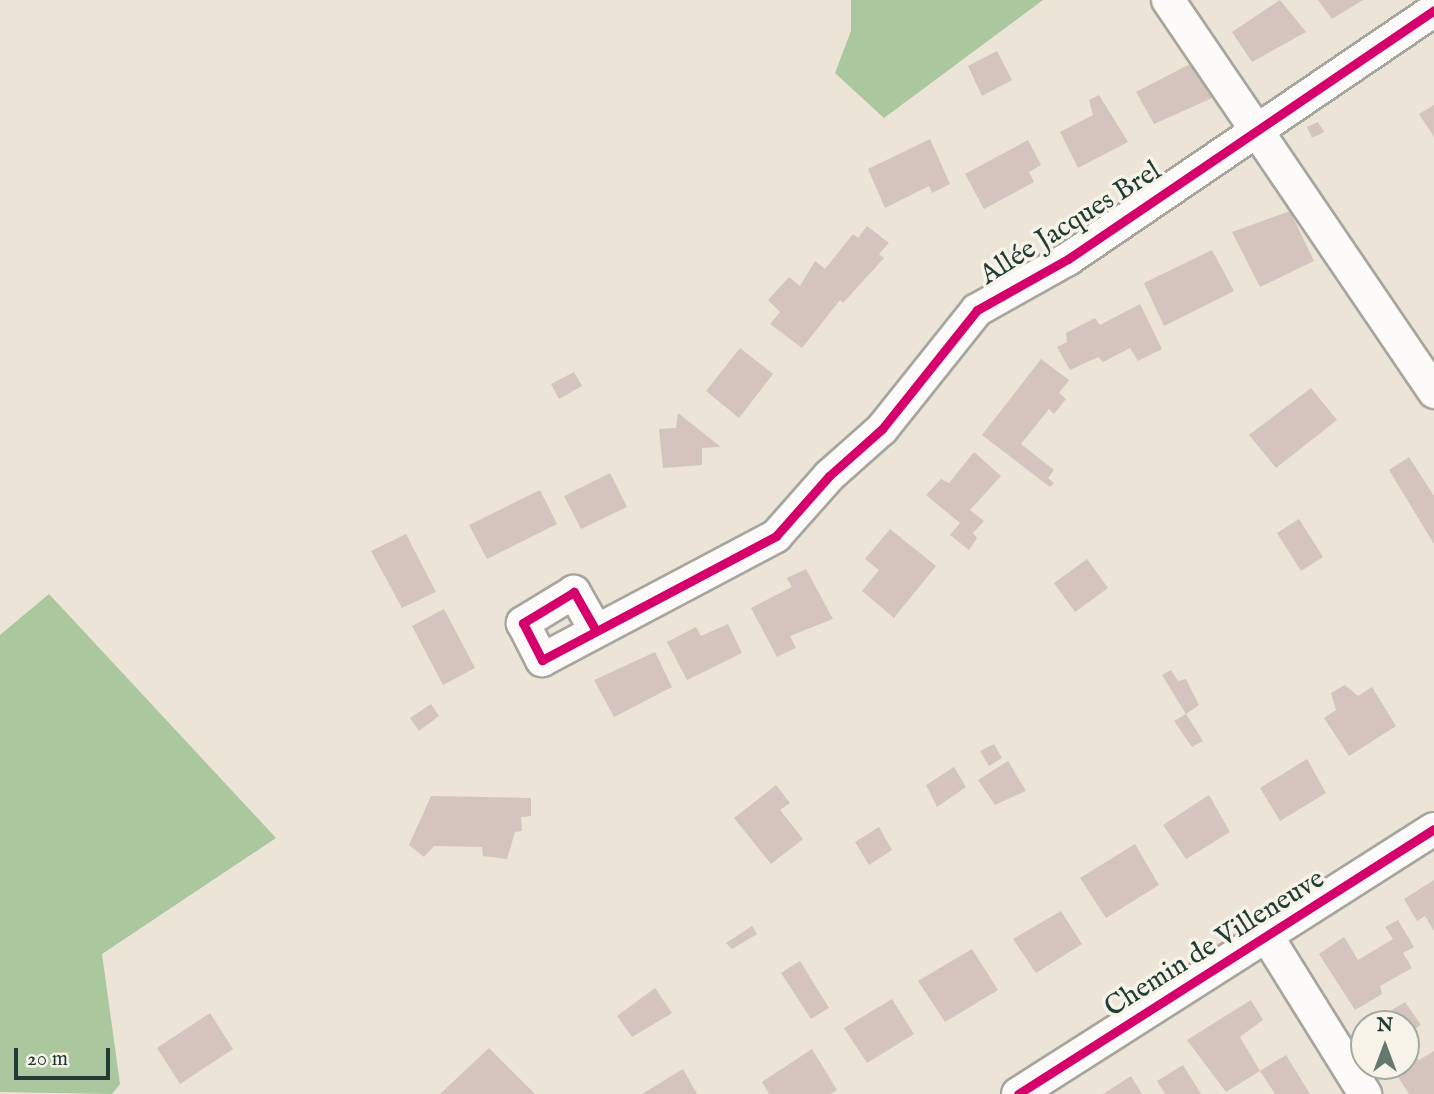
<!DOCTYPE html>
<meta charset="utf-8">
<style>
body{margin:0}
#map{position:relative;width:1434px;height:1094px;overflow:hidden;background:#ebe4d7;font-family:"IM FELL English",serif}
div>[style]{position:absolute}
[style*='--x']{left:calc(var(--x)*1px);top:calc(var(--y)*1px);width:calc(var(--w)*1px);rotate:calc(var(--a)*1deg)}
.forest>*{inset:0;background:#aac79e}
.building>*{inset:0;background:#d4c4bd}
.roads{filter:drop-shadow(2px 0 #a6a69d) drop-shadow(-2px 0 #a6a69d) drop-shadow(0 2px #a6a69d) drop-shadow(0 -2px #a6a69d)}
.minor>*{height:32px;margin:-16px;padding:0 16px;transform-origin:16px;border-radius:16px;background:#fcfbf9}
.cycleway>*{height:9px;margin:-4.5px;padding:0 4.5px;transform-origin:4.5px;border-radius:4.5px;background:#d6006c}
span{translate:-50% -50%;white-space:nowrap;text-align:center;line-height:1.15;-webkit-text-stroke:7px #f7f3e8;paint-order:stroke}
.street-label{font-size:28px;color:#1f3d34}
.north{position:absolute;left:1350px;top:1010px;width:70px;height:70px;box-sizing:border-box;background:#f7f3e8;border:2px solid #a1aaa0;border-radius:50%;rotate:0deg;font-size:19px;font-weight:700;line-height:28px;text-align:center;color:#1f3d34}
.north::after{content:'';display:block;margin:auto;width:24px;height:32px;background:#66776d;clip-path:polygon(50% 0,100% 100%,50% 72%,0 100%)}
.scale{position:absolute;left:14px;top:1048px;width:96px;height:32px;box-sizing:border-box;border:4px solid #1f3d34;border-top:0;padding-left:9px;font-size:21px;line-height:24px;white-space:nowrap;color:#1f3d34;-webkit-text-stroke:5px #f7f3e8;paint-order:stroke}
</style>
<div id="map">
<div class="forest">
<div style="clip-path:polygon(851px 0,1043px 0,884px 118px,835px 73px,851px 31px)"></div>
<div style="clip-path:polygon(49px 594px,276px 838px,102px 954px,120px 1084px,112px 1094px,0 1092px,0 635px)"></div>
</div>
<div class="building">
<div style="clip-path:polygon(1280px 0,1306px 32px,1252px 62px,1232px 32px)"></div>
<div style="clip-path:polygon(1318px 0,1363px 0,1332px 19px)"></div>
<div style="clip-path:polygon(997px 51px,1012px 80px,982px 96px,968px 66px)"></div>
<div style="clip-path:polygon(1194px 62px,1212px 98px,1154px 124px,1136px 92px)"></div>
<div style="clip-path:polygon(1099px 95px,1128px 142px,1078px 168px,1060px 132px,1093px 115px,1089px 100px)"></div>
<div style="clip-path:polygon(1434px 105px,1434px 137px,1419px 114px)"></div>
<div style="clip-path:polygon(1318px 122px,1324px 132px,1312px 138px,1307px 127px)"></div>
<div style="clip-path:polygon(930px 139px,950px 184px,932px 193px,929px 186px,885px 208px,868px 169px)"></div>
<div style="clip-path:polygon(1028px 140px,1041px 165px,1029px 172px,1034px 182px,984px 209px,965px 174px)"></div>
<div style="clip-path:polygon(1290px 211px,1314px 261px,1260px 287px,1232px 232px)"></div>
<div style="clip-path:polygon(867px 226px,889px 243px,879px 254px,884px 258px,843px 303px,840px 300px,802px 348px,770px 324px,780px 312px,768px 300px,789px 277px,800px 286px,815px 261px,825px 269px,853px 234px,858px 238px)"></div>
<div style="clip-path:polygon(1212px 250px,1234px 291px,1164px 326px,1144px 283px)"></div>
<div style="clip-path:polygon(1140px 304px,1162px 349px,1138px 361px,1130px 348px,1103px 362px,1098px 357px,1070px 370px,1057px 347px,1067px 342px,1066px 333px,1095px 318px,1100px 325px)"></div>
<div style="clip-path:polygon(740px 348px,773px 374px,739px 418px,706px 391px)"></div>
<div style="clip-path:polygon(1041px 359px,1069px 380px,1059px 393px,1066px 399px,1054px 414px,1049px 409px,1021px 444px,1054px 470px,1048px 478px,1054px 483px,1050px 487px,982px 435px)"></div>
<div style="clip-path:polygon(574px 372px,582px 386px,559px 399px,551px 384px)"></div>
<div style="clip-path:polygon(1311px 388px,1337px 420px,1276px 468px,1249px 435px)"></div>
<div style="clip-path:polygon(678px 413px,721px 447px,702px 448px,702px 465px,663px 468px,659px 429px,676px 428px)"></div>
<div style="clip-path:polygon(974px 452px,1001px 476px,970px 510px,984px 521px,973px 533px,977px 538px,969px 550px,950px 535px,960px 523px,926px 495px,941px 479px,949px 483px)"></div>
<div style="clip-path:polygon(1409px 457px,1434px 496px,1434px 544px,1389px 470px)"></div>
<div style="clip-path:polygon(610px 473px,627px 507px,581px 529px,564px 496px)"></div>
<div style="clip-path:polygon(540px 490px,557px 524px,487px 559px,469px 525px)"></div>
<div style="clip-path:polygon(1299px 519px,1323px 557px,1301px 571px,1277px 533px)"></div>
<div style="clip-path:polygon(890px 529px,936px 566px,894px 618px,862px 591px,879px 570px,865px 559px)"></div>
<div style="clip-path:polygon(406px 534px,436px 592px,402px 608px,371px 551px)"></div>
<div style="clip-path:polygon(1087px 559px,1108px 588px,1075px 612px,1054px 583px)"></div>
<div style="clip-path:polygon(806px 569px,833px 619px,790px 636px,796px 648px,777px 657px,751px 608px,792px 587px,787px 578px)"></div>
<div style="clip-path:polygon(444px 609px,475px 668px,443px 685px,412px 626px)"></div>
<div style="clip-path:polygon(728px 624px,742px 653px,687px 680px,667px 642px,696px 627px,701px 636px)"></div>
<div style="clip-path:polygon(655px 652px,672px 687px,614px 717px,594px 680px)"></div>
<div style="clip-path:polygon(1171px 670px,1178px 681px,1186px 679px,1199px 705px,1186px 714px,1162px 675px)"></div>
<div style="clip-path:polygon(1345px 685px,1358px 696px,1372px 687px,1396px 726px,1349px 756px,1324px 718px,1336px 710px,1331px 693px)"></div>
<div style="clip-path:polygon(431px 704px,439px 716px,419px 731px,410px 718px)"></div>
<div style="clip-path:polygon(1186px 714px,1203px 741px,1192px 747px,1174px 721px)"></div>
<div style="clip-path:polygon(994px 744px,1002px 758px,989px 766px,980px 751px)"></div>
<div style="clip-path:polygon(1307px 759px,1326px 793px,1280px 821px,1260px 788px)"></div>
<div style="clip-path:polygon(1008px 761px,1026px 791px,995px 805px,978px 780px)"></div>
<div style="clip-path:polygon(954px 767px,966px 787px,937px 807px,926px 785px)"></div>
<div style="clip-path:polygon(776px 785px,790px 803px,780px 810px,803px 839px,771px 864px,734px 818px)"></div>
<div style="clip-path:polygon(1209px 795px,1230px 832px,1186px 859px,1163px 825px)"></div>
<div style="clip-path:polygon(431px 796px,531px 798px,531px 816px,521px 817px,522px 831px,515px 832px,507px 859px,483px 856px,482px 847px,434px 846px,424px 857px,409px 845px)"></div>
<div style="clip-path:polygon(879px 827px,892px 850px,869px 865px,855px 842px)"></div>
<div style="clip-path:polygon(1135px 844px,1159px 885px,1106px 918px,1080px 878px)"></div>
<div style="clip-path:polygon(1434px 880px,1434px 931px,1425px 916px,1417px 921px,1404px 899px)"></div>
<div style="clip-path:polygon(1061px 911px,1082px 944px,1036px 973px,1013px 939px)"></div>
<div style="clip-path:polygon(1398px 920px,1414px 947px,1403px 953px,1412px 968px,1380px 986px,1382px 994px,1355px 1010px,1319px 954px,1344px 937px,1358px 960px,1393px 939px,1385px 927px)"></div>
<div style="clip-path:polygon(752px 926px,757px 934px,732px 949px,726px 943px)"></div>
<div style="clip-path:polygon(972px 949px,998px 990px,945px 1022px,918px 981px)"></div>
<div style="clip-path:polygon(800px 961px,829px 1008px,811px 1019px,781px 973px)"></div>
<div style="clip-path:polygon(655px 988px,672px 1013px,632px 1037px,617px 1016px)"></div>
<div style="clip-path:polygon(892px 999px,914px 1034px,867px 1063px,844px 1028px)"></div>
<div style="clip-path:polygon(1251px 1000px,1263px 1020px,1240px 1037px,1260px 1071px,1226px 1092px,1187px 1040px)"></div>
<div style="clip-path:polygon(1405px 1002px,1421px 1025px,1406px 1034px,1406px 1024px,1384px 1024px,1380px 1017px)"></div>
<div style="clip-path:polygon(210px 1013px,233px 1049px,180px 1084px,157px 1048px)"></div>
<div style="clip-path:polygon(489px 1048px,535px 1094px,440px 1094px)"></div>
<div style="clip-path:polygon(812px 1049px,837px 1090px,831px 1094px,769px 1094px,762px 1082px)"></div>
<div style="clip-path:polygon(1434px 1051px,1434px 1094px,1409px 1094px,1391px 1066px,1406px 1066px,1406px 1058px,1412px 1054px,1419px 1060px)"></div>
<div style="clip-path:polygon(1286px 1055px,1310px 1094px,1275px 1094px,1260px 1071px)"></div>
<div style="clip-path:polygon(1183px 1065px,1201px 1094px,1165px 1094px,1157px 1081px)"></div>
<div style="clip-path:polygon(683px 1069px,697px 1094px,642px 1094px)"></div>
<div style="clip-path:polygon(1131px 1076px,1142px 1094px,1103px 1094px)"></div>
</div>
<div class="roads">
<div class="minor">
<div style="--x:1168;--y:0;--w:474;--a:55.8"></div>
<div style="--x:595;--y:629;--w:43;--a:-119.6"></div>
<div style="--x:574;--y:592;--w:60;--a:148.7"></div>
<div style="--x:523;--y:623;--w:42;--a:62.8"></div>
<div style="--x:542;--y:660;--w:265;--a:-27.9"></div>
<div style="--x:776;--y:536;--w:80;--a:-48.5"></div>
<div style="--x:829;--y:476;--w:71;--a:-41.6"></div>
<div style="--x:882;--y:429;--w:152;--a:-51.4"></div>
<div style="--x:977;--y:310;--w:104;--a:-29.3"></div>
<div style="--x:1068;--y:259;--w:443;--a:-34.2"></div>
<div style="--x:1268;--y:938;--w:184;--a:58.1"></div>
<div style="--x:1018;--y:1094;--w:493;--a:-32.5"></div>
</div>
</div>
<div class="cycleway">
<div style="--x:595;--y:629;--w:43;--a:-119.6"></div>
<div style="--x:574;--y:592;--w:60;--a:148.7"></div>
<div style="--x:523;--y:623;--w:42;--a:62.8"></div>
<div style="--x:542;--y:660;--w:265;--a:-27.9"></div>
<div style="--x:776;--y:536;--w:80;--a:-48.5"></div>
<div style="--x:829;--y:476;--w:71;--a:-41.6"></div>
<div style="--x:882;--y:429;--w:152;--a:-51.4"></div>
<div style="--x:977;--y:310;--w:104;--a:-29.3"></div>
<div style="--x:1068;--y:259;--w:443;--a:-34.2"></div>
<div style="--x:1018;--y:1094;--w:493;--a:-32.5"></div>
</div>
<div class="street-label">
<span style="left:1071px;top:224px;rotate:-32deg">Allée Jacques Brel</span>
<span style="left:1215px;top:944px;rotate:-32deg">Chemin de Villeneuve</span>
</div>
<div class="north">N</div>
<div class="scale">20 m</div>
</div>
